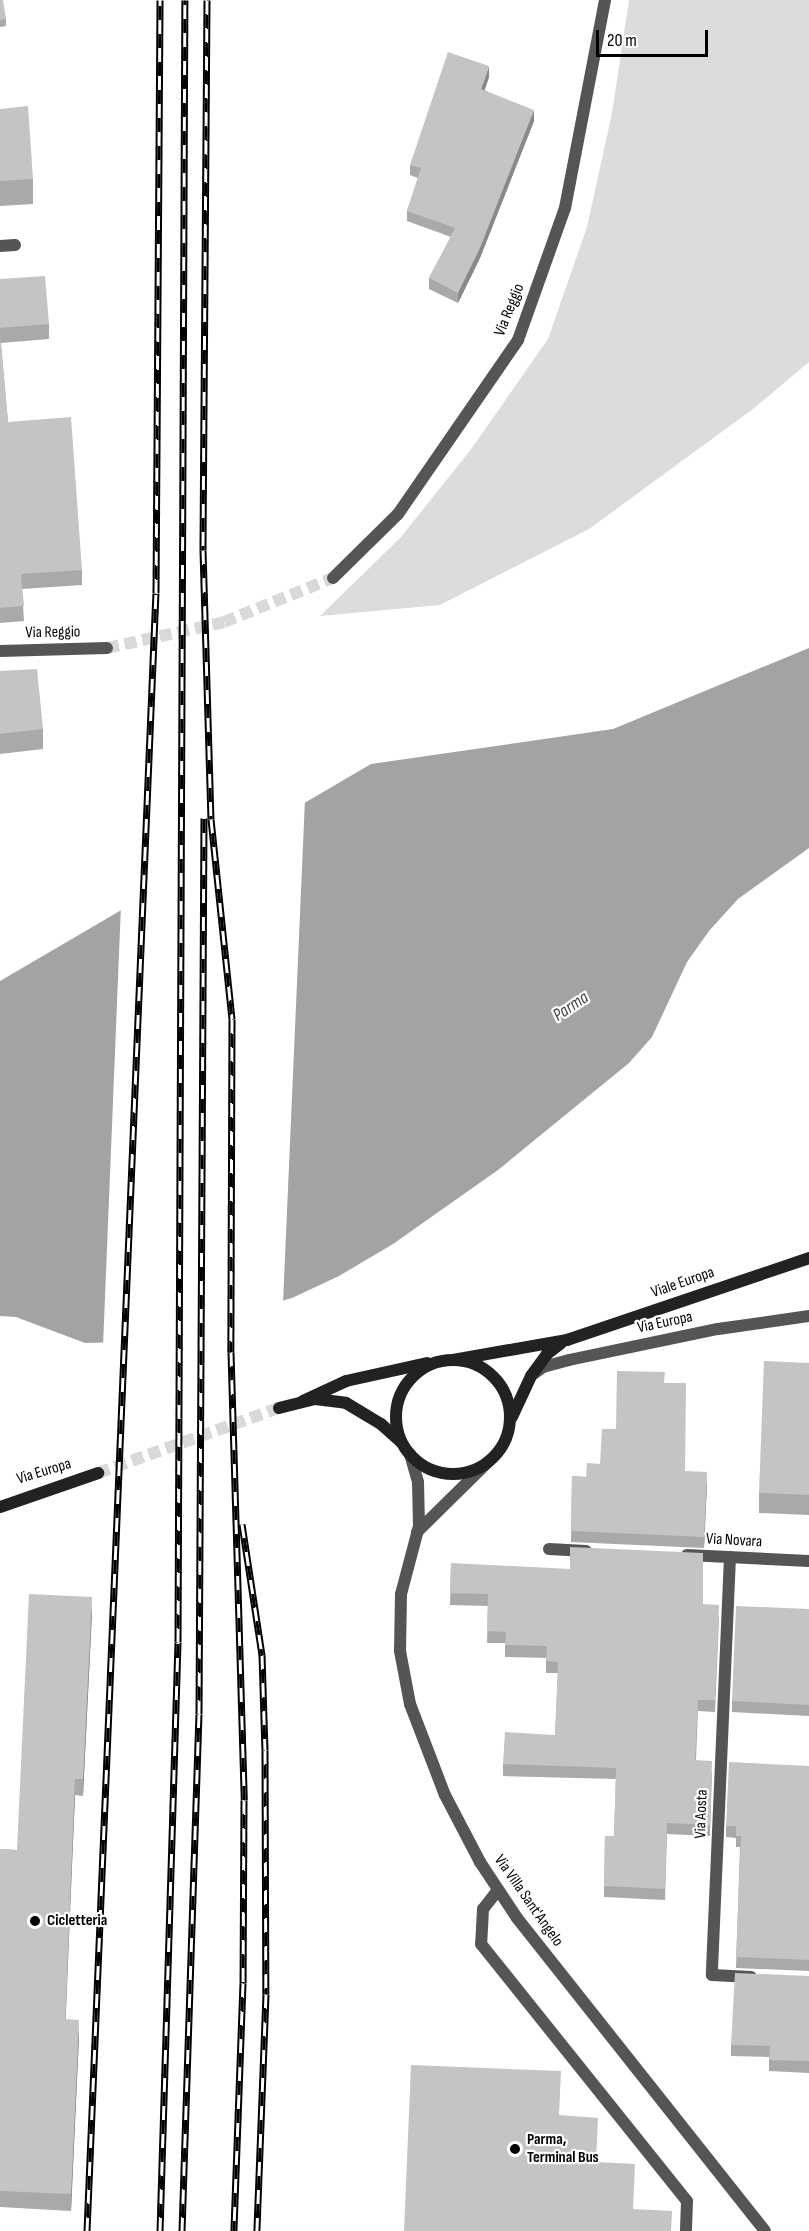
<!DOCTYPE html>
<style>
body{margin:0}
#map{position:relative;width:809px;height:2231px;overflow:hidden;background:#fff;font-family:"Sofia Sans Condensed",sans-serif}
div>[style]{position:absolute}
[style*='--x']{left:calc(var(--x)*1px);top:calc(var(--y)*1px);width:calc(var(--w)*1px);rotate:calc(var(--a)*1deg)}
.green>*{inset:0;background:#dcdcdc}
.water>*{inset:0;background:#a3a3a3}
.pier>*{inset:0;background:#fff}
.minor-tunnel>*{height:12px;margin-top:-6px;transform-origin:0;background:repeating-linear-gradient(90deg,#d9d9d9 0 12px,transparent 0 18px)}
.secondary-tunnel>*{height:12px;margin-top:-6px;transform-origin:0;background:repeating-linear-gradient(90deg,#d9d9d9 0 12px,transparent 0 18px)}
.service>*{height:12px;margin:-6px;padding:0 6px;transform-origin:6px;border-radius:6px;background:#555}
.minor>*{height:12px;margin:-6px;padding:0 6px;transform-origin:6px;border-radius:6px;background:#555}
.secondary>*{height:12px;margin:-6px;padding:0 6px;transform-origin:6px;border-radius:6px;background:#222}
.secondary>.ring{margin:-6px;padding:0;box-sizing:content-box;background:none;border:12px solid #222;border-radius:50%}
.rail>*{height:7px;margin-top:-3.5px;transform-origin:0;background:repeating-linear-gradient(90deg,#fff 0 14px,#000 0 28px);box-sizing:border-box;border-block:2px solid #000}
.wall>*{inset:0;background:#a9a9a9}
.shaded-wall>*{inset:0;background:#898989}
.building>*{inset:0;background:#c4c4c4}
.dots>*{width:16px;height:16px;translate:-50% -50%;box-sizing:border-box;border:3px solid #fff;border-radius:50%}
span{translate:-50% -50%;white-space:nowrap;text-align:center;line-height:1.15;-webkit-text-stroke:4.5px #fff;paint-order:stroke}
.street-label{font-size:16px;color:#000}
.poi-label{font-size:16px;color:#000;font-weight:700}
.left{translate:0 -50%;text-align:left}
.water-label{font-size:18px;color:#444;font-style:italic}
.scale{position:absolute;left:596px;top:30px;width:112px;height:27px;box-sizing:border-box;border:3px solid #000;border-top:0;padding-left:8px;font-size:18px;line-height:21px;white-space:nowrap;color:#000;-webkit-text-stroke:4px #fff;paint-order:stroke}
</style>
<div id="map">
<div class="green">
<div style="clip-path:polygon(629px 0,809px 0,809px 362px,753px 409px,589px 529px,440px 605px,320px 616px,401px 537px,472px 448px,548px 339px,587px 227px,612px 113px)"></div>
</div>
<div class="water">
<div style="clip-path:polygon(809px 648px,809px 848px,738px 899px,709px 931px,687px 962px,652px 1037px,629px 1063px,498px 1170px,393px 1244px,339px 1276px,292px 1298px,131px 1342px,85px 1343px,16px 1317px,0 1316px,0 981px,371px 764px,613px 729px)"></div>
</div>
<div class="pier">
<div style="clip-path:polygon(305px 799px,283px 1303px,175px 1335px,131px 1345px,103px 1346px,121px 905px)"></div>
</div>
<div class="minor-tunnel">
<div style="--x:107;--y:648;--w:120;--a:-12.5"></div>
<div style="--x:224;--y:622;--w:118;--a:-22"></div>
</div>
<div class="secondary-tunnel">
<div style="--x:98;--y:1473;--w:192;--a:-19.8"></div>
</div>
<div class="service">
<div style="--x:498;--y:1890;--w:24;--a:128"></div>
<div style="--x:483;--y:1909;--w:35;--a:93"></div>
<div style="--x:481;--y:1944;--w:329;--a:51.3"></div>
<div style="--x:687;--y:2201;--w:30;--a:92"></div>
</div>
<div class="minor">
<div style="--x:0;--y:246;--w:15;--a:-4"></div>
<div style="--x:333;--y:578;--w:91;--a:-44.6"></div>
<div style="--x:398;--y:514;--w:211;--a:-55.4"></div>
<div style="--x:518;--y:340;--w:140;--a:-70.4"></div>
<div style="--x:565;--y:208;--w:212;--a:-79.1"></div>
<div style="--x:0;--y:651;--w:107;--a:-1.6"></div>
<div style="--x:532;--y:1375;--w:14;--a:-36"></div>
<div style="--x:543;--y:1367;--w:27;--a:-15"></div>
<div style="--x:569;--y:1360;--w:152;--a:-11.8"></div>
<div style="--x:718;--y:1329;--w:92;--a:-8.1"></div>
<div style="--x:410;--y:1454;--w:29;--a:74"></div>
<div style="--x:418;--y:1482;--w:44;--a:88.7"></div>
<div style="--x:419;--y:1526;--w:70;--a:104.8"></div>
<div style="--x:401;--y:1594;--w:57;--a:91"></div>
<div style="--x:400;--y:1651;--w:54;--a:79.3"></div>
<div style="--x:410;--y:1704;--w:97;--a:69"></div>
<div style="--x:445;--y:1795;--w:76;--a:62.4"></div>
<div style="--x:480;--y:1862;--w:67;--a:56.5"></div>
<div style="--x:517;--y:1918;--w:399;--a:51.6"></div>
<div style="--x:417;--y:1532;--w:100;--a:-44.6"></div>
<div style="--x:549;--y:1549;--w:37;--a:3"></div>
<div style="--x:687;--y:1555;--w:122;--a:2.8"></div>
<div style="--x:730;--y:1557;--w:418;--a:92.5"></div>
<div style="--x:712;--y:1975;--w:39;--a:3"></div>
</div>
<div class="secondary">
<div style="--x:453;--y:1360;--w:116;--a:-10"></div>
<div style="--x:567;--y:1340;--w:256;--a:-18.7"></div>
<div class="ring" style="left:396px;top:1360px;width:102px;height:102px"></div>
<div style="--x:303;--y:1401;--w:47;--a:-24.9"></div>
<div style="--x:346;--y:1381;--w:83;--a:-12.5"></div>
<div style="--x:279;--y:1408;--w:37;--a:-14"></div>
<div style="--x:315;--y:1399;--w:31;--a:7"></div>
<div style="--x:346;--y:1403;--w:41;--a:31"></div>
<div style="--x:381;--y:1424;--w:27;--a:42"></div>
<div style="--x:512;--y:1417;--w:45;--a:-65.1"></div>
<div style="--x:531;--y:1376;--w:27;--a:-54"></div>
<div style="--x:547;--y:1354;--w:18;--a:-38"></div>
<div style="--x:0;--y:1507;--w:104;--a:-19.1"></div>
</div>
<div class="rail">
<div style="--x:207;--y:0;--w:550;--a:90.42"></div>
<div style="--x:203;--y:550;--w:269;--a:88.3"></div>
<div style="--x:211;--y:819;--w:201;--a:84"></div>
<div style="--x:232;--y:1019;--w:333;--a:90.2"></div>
<div style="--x:231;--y:1352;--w:448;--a:88.3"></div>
<div style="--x:244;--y:1800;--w:183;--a:90.3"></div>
<div style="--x:243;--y:1983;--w:248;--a:92.1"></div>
<div style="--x:242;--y:1524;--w:133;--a:81.3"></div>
<div style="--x:262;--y:1655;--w:95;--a:88.2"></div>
<div style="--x:265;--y:1750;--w:244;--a:89.8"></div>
<div style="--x:266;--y:1994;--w:237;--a:92.2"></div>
<div style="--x:87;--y:2231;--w:1639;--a:-87.59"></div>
<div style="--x:156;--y:593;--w:593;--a:-89.61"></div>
<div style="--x:160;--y:2231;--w:589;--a:-88.25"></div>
<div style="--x:178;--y:1642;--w:1642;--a:-89.76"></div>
<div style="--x:182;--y:2231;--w:517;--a:-88.12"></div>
<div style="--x:199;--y:1714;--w:896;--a:-89.68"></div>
</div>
<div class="wall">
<div style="clip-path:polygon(0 0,6px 19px,6px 26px,0 27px)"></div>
<div style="clip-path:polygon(489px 77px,485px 90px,534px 121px,480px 258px,458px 303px,429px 289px,429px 278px,451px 237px,407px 221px,407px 211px,418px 178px,410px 175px,410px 165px)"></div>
<div style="clip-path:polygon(0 109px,33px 179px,33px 204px,0 206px)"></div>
<div style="clip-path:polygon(0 279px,49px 324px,49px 339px,1px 343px,8px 422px,82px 570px,82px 585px,22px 589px,24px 621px,0 623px)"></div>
<div style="clip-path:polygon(0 671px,43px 729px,43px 749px,0 754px)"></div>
<div style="clip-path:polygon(809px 1363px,809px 1515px,759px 1513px,759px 1493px)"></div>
<div style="clip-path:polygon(665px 1383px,685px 1471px,707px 1483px,704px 1548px,571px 1542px,572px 1476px,586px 1477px,600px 1464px,616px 1429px)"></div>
<div style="clip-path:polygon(451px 1563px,703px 1604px,719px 1617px,715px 1712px,698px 1711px,696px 1760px,712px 1773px,710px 1836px,667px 1834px,665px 1900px,604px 1897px,605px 1836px,614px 1836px,616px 1779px,503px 1776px,503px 1764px,555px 1735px,558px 1673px,546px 1673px,546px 1658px,505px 1657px,505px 1643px,487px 1643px,488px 1606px,450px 1605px)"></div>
<div style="clip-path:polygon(809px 1609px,809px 1716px,732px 1712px,732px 1701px)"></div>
<div style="clip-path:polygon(92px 1613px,83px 1796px,75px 1795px,65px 2019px,79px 2036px,71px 2211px,0 2207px,0 1849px,17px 1850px)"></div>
<div style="clip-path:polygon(809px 1766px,809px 1971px,736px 1968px,740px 1847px,736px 1847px,736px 1838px,726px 1837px,726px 1826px)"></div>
<div style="clip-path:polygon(809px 1976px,809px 2073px,769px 2071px,769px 2057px,731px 2056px,731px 2045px)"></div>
</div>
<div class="shaded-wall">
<div style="clip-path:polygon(489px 66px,489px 77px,481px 99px,481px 89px)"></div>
<div style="clip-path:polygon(534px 110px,534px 121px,480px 258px,458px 303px,458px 293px)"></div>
<div style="clip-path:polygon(707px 1472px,707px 1483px,704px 1548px,704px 1537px)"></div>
<div style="clip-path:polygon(92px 1597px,92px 1613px,83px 1796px,83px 1779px)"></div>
<div style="clip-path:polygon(75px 1779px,75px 1795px,65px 2035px,65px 2019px)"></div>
<div style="clip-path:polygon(79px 2020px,79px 2036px,71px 2211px,71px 2194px)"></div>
</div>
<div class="building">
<div style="clip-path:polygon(0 0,3px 0,6px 19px,0 20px)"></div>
<div style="clip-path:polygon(448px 52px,489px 66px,481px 89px,534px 110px,480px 248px,458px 293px,429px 278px,455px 228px,407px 211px,421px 168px,410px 165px)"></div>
<div style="clip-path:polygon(28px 106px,33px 179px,0 181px,0 109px)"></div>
<div style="clip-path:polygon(45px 276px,49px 324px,0 328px,0 279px)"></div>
<div style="clip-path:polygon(0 336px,8px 422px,71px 417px,82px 570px,21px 574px,24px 606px,0 608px)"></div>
<div style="clip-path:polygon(37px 669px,43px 729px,0 734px,0 671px)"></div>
<div style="clip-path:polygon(764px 1361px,809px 1363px,809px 1495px,759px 1493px)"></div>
<div style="clip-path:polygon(617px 1371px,665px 1372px,664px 1383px,686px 1383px,685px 1471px,707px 1472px,704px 1537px,571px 1531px,572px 1476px,586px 1477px,587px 1463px,600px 1464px,602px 1429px,616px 1429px)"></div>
<div style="clip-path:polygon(570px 1547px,703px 1553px,703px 1604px,719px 1605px,715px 1700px,698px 1700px,695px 1760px,712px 1761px,710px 1825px,667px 1823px,665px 1889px,604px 1886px,605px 1836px,614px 1836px,616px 1768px,503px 1764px,505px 1732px,555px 1735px,558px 1662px,546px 1661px,547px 1646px,505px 1645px,506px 1632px,487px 1631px,488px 1594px,450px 1593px,451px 1563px,570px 1569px)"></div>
<div style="clip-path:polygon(29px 1594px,92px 1597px,83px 1779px,75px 1779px,65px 2019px,79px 2020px,71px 2194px,0 2191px,0 1849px,17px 1850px)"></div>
<div style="clip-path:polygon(736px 1606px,809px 1609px,809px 1705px,732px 1701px)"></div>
<div style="clip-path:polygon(729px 1762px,809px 1766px,809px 1960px,736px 1957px,741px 1836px,736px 1836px,736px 1826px,726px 1826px)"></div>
<div style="clip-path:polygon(735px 1973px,809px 1976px,809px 2061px,769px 2060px,770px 2046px,731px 2045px)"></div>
<div style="clip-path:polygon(411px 2065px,561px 2071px,559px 2115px,598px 2118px,596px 2162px,635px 2164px,633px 2209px,672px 2211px,671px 2231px,404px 2231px)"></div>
</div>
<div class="dots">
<div style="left:35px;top:1921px;background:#000"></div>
<div style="left:515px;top:2149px;background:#000"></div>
</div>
<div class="street-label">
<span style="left:510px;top:310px;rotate:-68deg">Via Reggio</span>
<span style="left:53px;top:633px;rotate:-1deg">Via Reggio</span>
<span style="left:683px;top:1283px;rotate:-19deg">Viale Europa</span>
<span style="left:665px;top:1323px;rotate:-12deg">Via Europa</span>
<span style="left:44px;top:1472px;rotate:-17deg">Via Europa</span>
<span style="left:734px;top:1541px;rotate:3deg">Via Novara</span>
<span style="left:702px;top:1814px;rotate:-88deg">Via Aosta</span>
<span style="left:528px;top:1901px;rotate:55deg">Via Villa Sant'Angelo</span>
</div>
<div class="poi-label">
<span class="left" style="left:47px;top:1921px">Cicletteria</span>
<span class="left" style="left:527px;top:2149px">Parma,<br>Terminal Bus</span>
</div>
<div class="water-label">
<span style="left:571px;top:1007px;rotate:-34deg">Parma</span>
</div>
<div class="scale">20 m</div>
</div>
